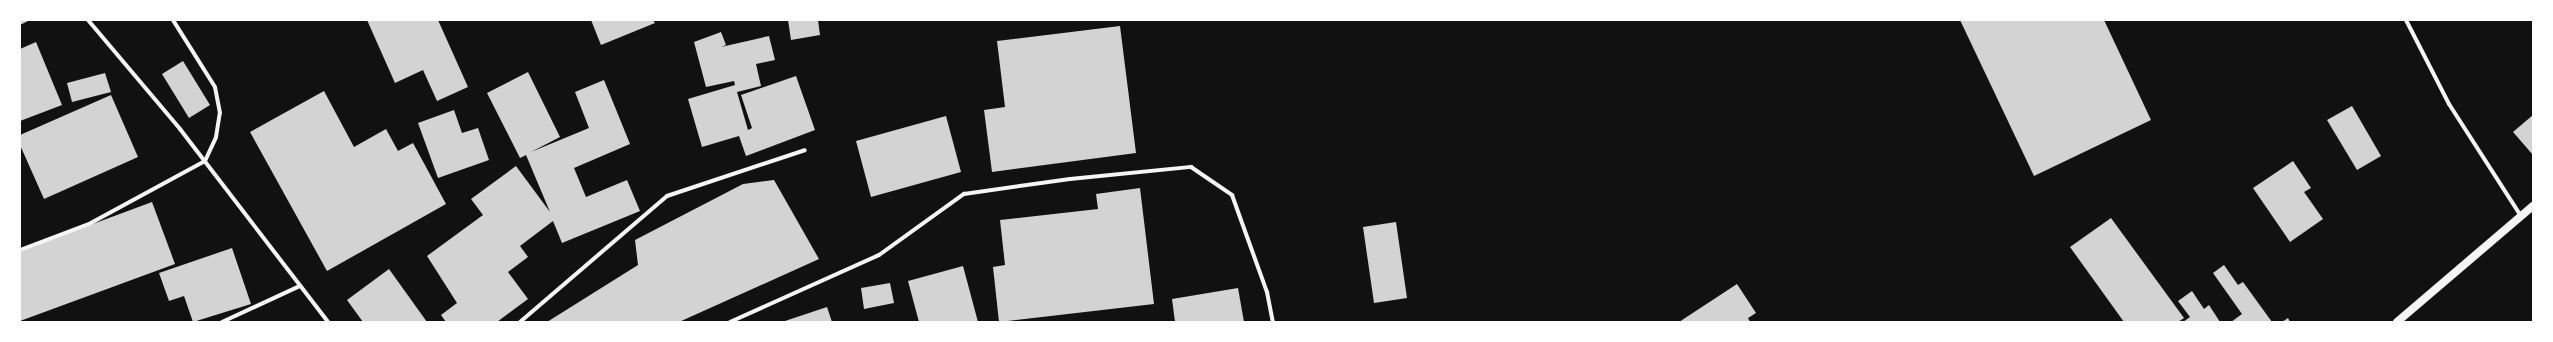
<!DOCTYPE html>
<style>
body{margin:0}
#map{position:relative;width:2553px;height:342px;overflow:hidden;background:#111;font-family:Helvetica,sans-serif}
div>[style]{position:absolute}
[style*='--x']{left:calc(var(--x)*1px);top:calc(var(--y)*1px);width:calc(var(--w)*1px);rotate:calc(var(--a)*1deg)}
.building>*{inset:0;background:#d3d3d3}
.minor>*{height:4px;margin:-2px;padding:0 2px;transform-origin:2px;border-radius:2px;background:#f5f5f5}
.secondary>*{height:8px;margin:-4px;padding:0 4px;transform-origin:4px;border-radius:4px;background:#f5f5f5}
span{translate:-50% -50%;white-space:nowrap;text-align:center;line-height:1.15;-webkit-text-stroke:3px #fff;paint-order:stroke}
.frame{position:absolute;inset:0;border:21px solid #fff;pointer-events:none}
</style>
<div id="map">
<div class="building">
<div style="clip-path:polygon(20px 20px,30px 20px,20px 25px)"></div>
<div style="clip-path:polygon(367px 20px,438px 20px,468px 87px,437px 101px,423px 70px,395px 83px)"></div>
<div style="clip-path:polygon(591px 20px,653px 20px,655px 23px,601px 45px)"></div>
<div style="clip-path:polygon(788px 20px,818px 20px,820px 35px,791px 40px)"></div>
<div style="clip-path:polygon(1960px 20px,2104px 20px,2151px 120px,2034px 176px)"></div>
<div style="clip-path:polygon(1120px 26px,1136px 153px,992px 172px,984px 110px,1005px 107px,997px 41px)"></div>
<div style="clip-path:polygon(721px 32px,726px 45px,721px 47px,769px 36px,775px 60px,756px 64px,761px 86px,737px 92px,748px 130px,752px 128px,741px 95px,796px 76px,815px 130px,746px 156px,739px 136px,702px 147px,688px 99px,735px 85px,734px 81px,706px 87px,694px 42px)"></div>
<div style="clip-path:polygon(36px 42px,62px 105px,20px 121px,20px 49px)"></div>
<div style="clip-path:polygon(183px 61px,210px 105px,189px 118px,162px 74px)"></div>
<div style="clip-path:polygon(528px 72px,560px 137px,531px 152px,589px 128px,575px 92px,604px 80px,630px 144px,574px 168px,586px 197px,627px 180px,640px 211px,562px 243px,553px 221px,520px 246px,528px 257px,508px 272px,528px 299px,497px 322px,446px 322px,441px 315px,457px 303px,427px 256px,483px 215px,471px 199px,516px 166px,550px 212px,526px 155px,520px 158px,487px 93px)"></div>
<div style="clip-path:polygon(105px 73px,111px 92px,72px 102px,67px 83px)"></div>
<div style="clip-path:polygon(324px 91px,354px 147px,386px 129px,398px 151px,413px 143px,446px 204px,327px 271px,250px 132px)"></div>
<div style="clip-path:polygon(111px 95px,138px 157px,44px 199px,20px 145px,20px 135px)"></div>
<div style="clip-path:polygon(2352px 106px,2381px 156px,2357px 170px,2327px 120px)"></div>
<div style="clip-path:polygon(454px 110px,462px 133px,478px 128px,489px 160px,438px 178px,418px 123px)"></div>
<div style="clip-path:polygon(2533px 115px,2533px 155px,2513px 132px)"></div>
<div style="clip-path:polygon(946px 116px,961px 172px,871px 197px,856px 141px)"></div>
<div style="clip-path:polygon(2293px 161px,2311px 188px,2304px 192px,2323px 219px,2290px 242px,2253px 188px)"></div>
<div style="clip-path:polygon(774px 180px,819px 259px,679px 322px,547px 322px,638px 265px,635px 240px,743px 184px)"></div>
<div style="clip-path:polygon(1140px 188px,1154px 304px,999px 322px,993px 267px,1005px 265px,1000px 220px,1098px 209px,1096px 194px)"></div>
<div style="clip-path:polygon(152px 202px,175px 264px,20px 321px,20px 251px)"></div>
<div style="clip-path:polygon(2111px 218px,2184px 318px,2178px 322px,2124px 322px,2070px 247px)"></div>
<div style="clip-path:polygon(1396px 222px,1407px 298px,1374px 303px,1363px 227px)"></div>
<div style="clip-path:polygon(232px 248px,251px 304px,193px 322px,184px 296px,169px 301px,159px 273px)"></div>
<div style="clip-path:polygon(2224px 265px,2238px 285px,2243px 282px,2272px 322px,2231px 322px,2242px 314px,2213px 273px)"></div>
<div style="clip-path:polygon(963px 266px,978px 322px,919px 322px,908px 281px)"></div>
<div style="clip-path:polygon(389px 269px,427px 322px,363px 322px,347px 300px)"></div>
<div style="clip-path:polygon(890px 283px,894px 303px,864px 309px,861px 288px)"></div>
<div style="clip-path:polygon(1737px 284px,1756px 313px,1748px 318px,1750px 322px,1679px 322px)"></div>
<div style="clip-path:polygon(1238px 288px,1244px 322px,1175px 322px,1172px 299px)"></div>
<div style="clip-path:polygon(2192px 291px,2204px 309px,2209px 305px,2220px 322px,2183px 322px,2190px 317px,2178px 301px)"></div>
<div style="clip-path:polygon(827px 307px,832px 322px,782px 322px)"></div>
<div style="clip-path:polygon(2288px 318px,2290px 322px,2282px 322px)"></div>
</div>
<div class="minor">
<div style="--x:88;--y:20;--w:143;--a:49.8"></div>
<div style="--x:180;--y:129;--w:243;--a:52.5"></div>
<div style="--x:2406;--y:20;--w:94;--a:62.9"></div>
<div style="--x:2449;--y:104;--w:133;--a:57.3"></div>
<div style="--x:20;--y:250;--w:74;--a:-20.6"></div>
<div style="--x:89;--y:224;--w:132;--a:-28.5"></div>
<div style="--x:205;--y:161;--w:26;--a:-65"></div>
<div style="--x:216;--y:137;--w:24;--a:-81"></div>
<div style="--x:220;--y:113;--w:26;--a:-101"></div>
<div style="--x:215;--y:87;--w:79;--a:-122.1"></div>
<div style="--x:222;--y:322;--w:86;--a:-24.8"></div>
<div style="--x:520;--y:322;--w:194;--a:-40.6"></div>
<div style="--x:667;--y:196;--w:145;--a:-18.4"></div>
<div style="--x:730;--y:322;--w:163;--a:-24.2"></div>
<div style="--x:879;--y:255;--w:105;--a:-35.7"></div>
<div style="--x:964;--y:194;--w:107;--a:-8.1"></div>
<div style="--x:1070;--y:179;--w:122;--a:-5.7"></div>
<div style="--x:1191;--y:167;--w:50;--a:34.3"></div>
<div style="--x:1232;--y:195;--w:103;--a:70.2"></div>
<div style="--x:1267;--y:292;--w:31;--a:79"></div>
</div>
<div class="secondary">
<div style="--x:2397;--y:322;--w:179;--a:-40.5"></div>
</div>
<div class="frame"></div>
</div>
